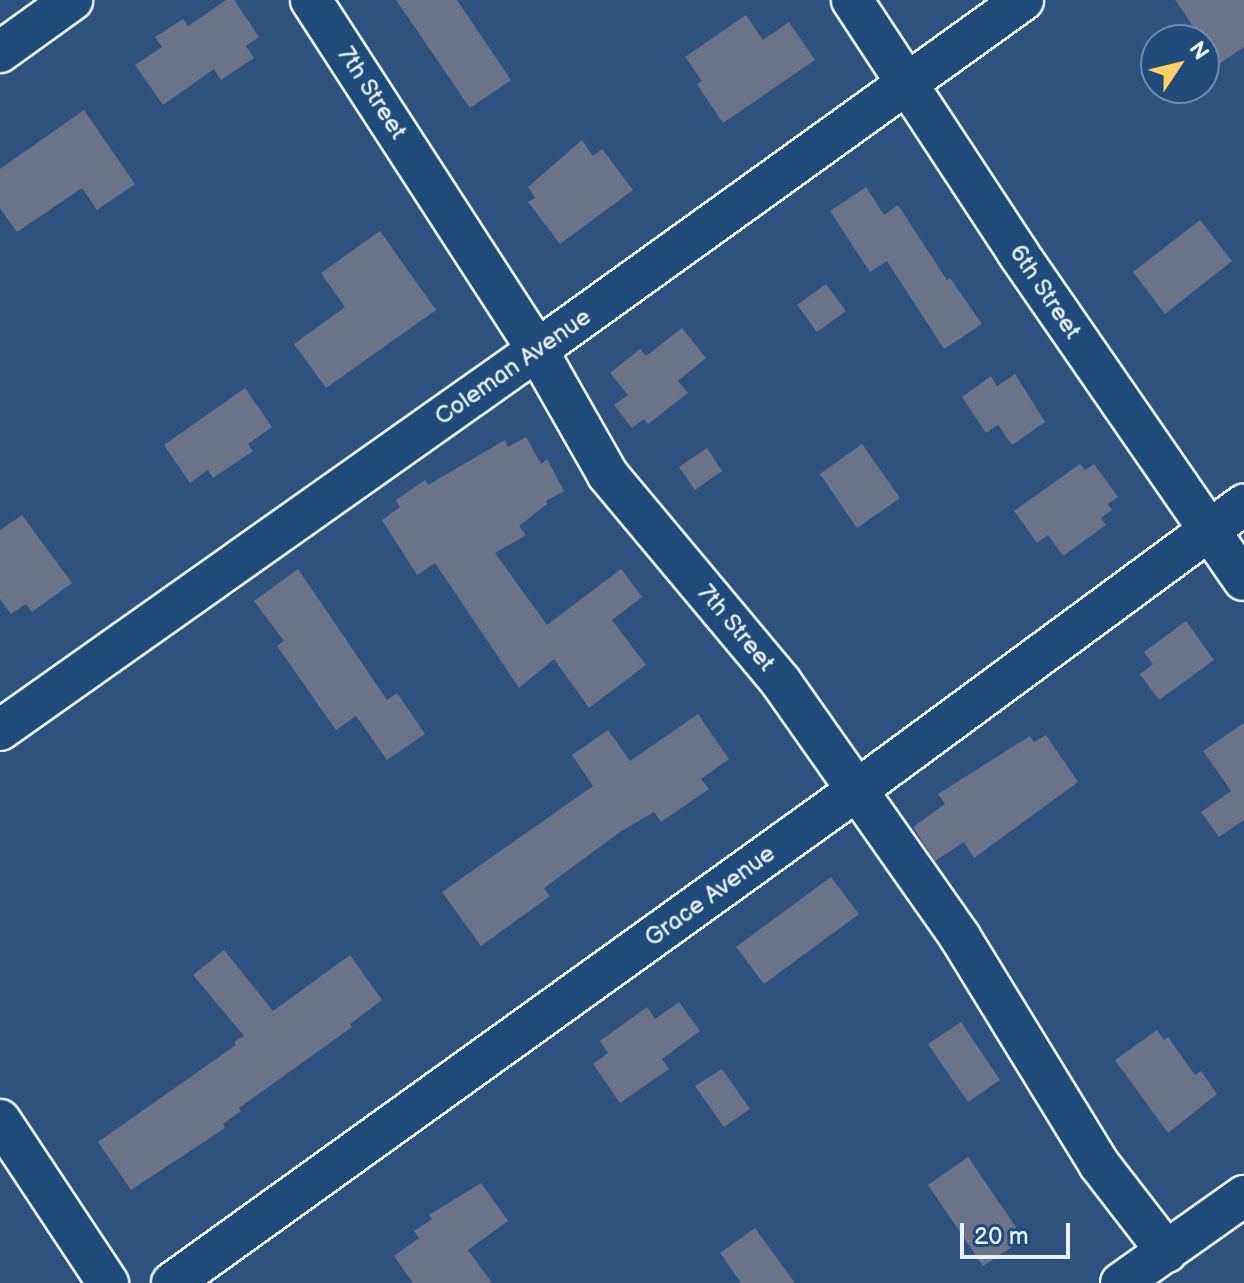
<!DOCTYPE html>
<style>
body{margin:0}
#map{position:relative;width:1244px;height:1283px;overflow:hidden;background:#2e527d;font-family:"Balsamiq Sans",sans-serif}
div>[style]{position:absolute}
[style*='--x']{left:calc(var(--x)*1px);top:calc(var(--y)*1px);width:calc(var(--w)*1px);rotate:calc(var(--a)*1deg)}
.building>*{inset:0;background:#6a738a}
.roads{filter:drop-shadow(2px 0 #e8f1f8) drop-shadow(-2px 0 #e8f1f8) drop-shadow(0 2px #e8f1f8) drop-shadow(0 -2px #e8f1f8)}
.minor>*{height:40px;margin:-20px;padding:0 20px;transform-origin:20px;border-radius:20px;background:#1f4a7a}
span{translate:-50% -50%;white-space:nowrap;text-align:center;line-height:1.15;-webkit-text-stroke:7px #1f4a7a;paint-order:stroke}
.street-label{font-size:24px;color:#e8f1f8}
.north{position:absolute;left:1140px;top:24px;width:80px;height:80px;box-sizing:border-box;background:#1f4a7a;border:2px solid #6f8dac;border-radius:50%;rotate:55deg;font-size:22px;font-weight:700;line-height:32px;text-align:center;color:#e8f1f8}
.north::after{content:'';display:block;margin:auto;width:28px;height:36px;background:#ffd166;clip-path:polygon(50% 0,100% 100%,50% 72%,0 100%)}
.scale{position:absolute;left:960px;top:1223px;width:110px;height:36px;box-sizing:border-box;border:4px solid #e8f1f8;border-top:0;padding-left:10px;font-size:24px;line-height:28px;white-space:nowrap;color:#e8f1f8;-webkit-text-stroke:6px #1f4a7a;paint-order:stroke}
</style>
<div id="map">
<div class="building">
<div style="clip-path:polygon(226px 0,234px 0,259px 37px,246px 46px,254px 58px,221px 80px,214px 69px,163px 105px,135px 65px,162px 47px,155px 37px,183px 19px,188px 26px)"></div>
<div style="clip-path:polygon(396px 0,457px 0,511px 80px,470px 108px)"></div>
<div style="clip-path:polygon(1175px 0,1244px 0,1244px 47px,1219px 64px)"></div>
<div style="clip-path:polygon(746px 15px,763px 40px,789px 22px,815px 60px,723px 123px,697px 84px,702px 81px,685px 57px)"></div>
<div style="clip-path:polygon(84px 110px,135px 184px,97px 210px,82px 188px,17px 232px,0 208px,0 169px)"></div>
<div style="clip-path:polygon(582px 140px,593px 156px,602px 149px,633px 190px,560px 244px,528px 202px,535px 198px,528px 187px)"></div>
<div style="clip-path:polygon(866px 187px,884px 215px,898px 205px,947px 280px,950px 278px,982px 324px,944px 349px,887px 261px,870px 272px,830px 211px)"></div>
<div style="clip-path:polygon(1200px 220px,1232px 261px,1165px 314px,1133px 272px)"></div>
<div style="clip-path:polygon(380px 231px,436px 310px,326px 388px,294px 344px,345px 307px,321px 273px)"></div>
<div style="clip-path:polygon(826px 284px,846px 311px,817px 332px,797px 305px)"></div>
<div style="clip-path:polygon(682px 328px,706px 358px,678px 381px,688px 393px,648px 424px,644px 419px,632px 428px,614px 405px,628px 395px,610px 373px,640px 349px,646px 356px)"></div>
<div style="clip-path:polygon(1015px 374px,1045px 422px,1012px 445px,998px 425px,986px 433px,962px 397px,991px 376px,997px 386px)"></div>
<div style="clip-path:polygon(245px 388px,272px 427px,248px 444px,253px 451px,213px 478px,208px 470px,190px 483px,164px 445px)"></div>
<div style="clip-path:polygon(526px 437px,541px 464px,547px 459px,564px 491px,546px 501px,547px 504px,519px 526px,526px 535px,495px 553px,547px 625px,621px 569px,642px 597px,612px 620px,646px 665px,589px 708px,554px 659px,519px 688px,435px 563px,417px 575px,382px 520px,400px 507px,396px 500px,425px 480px,428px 485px,505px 440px,508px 447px)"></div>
<div style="clip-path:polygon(862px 444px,900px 498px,857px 528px,820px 474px)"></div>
<div style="clip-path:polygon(707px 448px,722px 471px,695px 490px,679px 467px)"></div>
<div style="clip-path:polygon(1080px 464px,1085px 470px,1094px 464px,1118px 497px,1108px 504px,1112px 510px,1101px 518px,1106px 525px,1063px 556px,1048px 535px,1037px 543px,1014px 511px)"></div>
<div style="clip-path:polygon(22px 515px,72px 583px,32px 612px,26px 604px,11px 614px,0 599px,0 530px)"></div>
<div style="clip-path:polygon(298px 569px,387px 700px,397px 693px,425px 734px,387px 760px,356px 716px,336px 730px,277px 646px,284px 641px,254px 601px)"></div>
<div style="clip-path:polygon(1186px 621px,1214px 660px,1159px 700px,1140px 674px,1153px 664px,1144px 652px)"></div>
<div style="clip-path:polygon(698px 714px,729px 759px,701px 779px,709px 789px,661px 822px,654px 812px,620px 832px,544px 888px,550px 896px,481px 946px,442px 892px,593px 786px,572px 755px,608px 730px,630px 761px)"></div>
<div style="clip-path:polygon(1244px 723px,1244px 820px,1219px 837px,1201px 812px,1231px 791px,1203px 751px)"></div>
<div style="clip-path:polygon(1046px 735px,1078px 782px,974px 858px,964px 842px,935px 861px,913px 827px,945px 804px,938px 794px,1030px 736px,1034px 742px)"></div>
<div style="clip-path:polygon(831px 877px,859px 914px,764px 984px,736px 947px)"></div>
<div style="clip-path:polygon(224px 950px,273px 1011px,350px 955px,382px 1000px,350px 1024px,352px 1027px,239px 1108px,241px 1111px,223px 1124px,225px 1128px,131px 1190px,98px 1142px,236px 1045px,234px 1042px,244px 1036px,193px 975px)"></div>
<div style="clip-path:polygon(679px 1002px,700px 1031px,662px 1059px,669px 1069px,620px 1103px,593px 1064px,608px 1053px,600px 1041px,647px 1007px,655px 1019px)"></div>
<div style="clip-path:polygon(961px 1022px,1000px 1080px,968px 1102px,928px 1044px)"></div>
<div style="clip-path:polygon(1157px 1030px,1164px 1040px,1168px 1037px,1195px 1075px,1201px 1071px,1217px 1094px,1168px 1133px,1115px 1060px)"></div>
<div style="clip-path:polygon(722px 1069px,750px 1109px,724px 1127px,695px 1086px)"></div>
<div style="clip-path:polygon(968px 1157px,1024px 1239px,983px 1266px,928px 1185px)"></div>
<div style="clip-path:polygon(481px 1183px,508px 1221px,468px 1250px,492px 1283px,413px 1283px,394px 1256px,419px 1238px,414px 1231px,432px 1219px,429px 1215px)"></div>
<div style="clip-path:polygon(755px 1228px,795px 1283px,741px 1283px,720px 1253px)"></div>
</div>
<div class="roads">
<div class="minor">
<div style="--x:311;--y:0;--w:417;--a:57.1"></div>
<div style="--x:537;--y:350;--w:144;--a:60.4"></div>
<div style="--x:608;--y:475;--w:270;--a:50.1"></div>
<div style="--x:781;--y:682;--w:312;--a:54.9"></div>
<div style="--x:960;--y:937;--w:266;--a:58.5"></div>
<div style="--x:1099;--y:1164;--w:111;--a:52.3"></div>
<div style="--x:852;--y:0;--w:303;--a:56.7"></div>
<div style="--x:1018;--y:253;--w:397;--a:55.4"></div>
<div style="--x:0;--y:52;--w:89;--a:-35.8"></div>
<div style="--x:0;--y:730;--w:658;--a:-35.28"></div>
<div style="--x:537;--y:350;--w:599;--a:-35.76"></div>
<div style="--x:0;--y:1120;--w:196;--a:56.5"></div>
<div style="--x:172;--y:1283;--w:844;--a:-35.74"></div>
<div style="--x:857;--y:790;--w:481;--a:-36.4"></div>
<div style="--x:1121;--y:1283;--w:151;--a:-35.3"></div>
</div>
</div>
<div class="street-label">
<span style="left:372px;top:93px;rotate:57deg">7th Street</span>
<span style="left:1045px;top:292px;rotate:56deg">6th Street</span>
<span style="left:513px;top:367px;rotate:-35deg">Coleman Avenue</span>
<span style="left:736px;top:628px;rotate:50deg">7th Street</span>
<span style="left:710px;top:896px;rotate:-36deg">Grace Avenue</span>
</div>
<div class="north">N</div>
<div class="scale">20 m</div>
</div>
